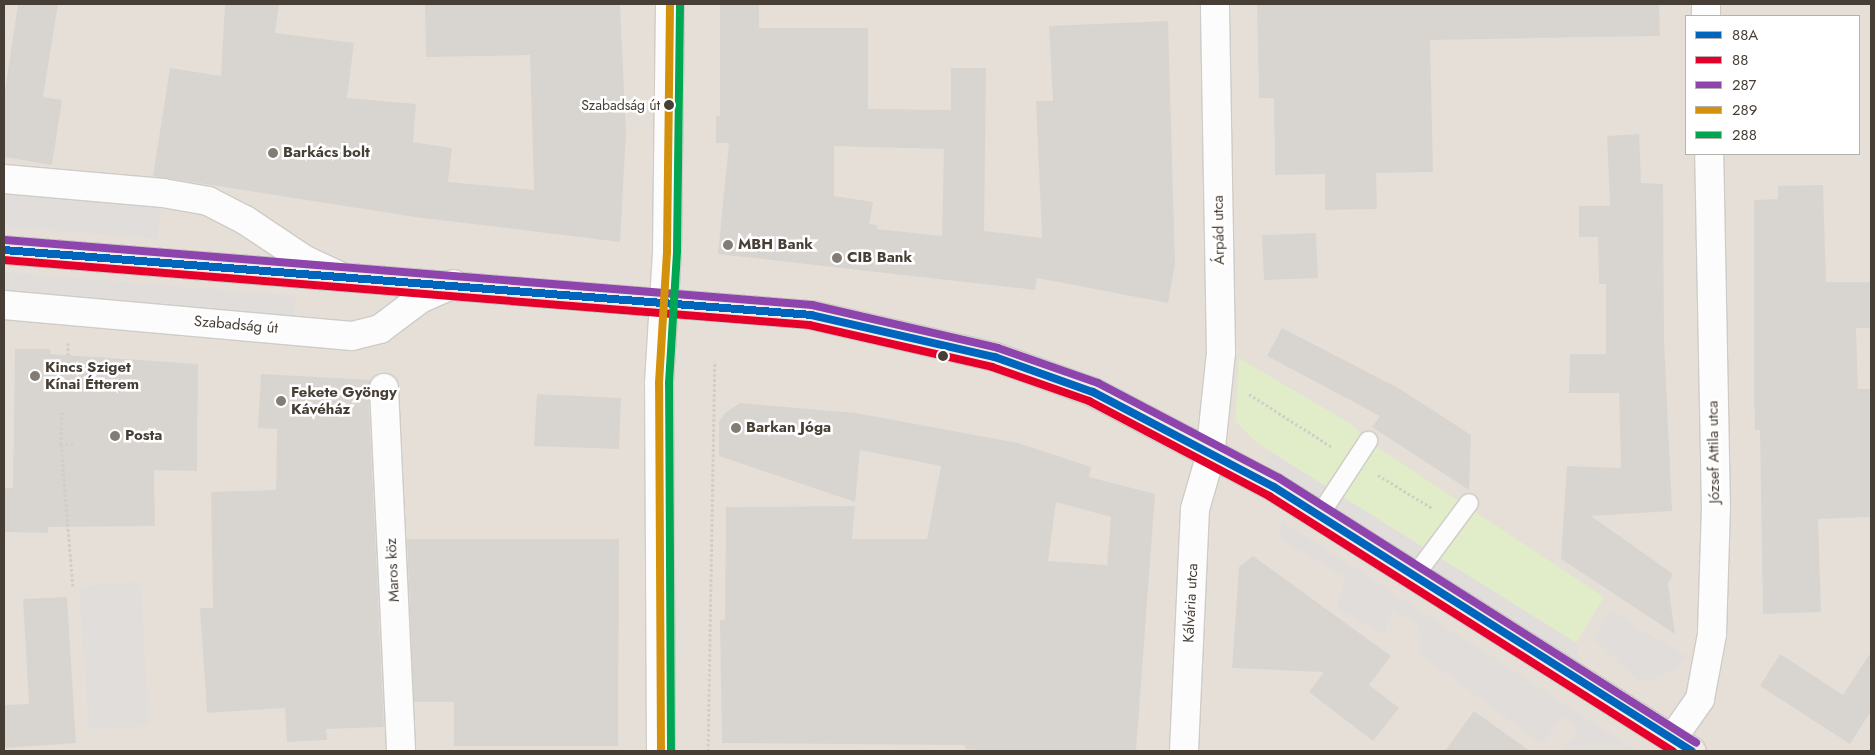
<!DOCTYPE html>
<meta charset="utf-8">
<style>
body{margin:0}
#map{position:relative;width:1875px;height:755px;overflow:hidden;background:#f0eeea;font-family:Jost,sans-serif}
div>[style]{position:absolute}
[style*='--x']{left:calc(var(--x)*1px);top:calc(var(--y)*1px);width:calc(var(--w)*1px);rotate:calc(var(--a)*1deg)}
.residential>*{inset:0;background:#e5dfd7}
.green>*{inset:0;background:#e1ecc8}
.parking>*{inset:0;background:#e0ddda}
.building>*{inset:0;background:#d8d5d1}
.path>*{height:3px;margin-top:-1.5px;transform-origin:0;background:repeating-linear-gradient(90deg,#d1ceca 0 2.5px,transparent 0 5px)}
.roads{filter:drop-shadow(1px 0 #ceccc7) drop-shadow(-1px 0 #ceccc7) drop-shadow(0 1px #ceccc7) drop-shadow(0 -1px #ceccc7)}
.lane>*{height:18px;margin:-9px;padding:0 9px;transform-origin:9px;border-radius:9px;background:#fdfcfc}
.street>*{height:28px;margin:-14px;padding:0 14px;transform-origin:14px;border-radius:14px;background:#fdfcfc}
.primary>*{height:28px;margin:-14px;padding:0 14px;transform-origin:14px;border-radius:14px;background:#f1ebe3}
.bus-1>*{height:8px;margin:-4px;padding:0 4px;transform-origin:4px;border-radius:4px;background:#0065bd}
.bus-2>*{height:8px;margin:-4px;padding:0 4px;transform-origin:4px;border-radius:4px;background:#e4002b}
.bus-3>*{height:8px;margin:-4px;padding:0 4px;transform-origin:4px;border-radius:4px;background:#8e44ad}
.bus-4>*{height:8px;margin:-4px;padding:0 4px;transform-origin:4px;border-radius:4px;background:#d4910b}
.bus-5>*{height:8px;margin:-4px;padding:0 4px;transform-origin:4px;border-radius:4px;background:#00a651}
.dots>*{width:14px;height:14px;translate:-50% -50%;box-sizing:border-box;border:2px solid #fff;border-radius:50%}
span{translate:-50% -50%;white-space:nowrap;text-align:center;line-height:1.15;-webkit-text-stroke:5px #fff;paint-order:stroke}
.bus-label{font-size:14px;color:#473f35}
.right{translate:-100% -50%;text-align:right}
.poi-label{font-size:15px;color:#473f35;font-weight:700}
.left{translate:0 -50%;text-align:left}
.street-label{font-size:15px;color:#473f35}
.frame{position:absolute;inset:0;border:5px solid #473f35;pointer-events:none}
.legend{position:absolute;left:1685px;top:15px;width:175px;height:140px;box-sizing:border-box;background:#fff;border:1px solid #b5b2ae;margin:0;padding:6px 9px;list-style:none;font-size:15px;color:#473f35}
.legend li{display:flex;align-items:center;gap:10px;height:25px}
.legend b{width:25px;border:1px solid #b5b2ae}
</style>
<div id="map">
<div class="residential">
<div style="clip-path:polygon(evenodd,4px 4px,1871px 4px,1871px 751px,4px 751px,4px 4px,1686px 16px,1859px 16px,1859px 154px,1686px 154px,1686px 16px)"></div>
</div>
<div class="green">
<div style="clip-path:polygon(1239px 358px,1351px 424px,1368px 441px,1604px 597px,1576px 643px,1257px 443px,1235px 421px)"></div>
</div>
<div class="parking">
<div style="clip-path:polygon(4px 179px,163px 193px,157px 239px,4px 226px)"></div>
<div style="clip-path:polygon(4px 272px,295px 296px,294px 331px,4px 305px)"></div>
<div style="clip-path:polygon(1270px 452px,1576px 643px,1582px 674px,1267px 472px)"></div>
<div style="clip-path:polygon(1282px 521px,1637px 751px,1562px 751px,1579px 729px,1562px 716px,1542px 744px,1421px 655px,1419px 625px,1392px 609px,1384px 634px,1337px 608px,1346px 578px,1278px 538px)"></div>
<div style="clip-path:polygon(140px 582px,149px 726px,89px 729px,79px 587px)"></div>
<div style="clip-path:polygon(1611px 612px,1690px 658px,1659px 678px,1639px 681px,1594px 639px)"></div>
</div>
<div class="building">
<div style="clip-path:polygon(18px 4px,58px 4px,43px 97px,62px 100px,52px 165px,4px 157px,4px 98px)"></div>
<div style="clip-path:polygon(225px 4px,279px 4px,275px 33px,354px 43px,347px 98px,416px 104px,413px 142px,452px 148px,448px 182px,534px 190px,530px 55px,426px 57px,425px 4px,620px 4px,626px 133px,620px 242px,415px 217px,153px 176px,170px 68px,221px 76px)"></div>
<div style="clip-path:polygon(evenodd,720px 4px,759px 4px,759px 28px,868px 28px,868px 109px,951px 110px,951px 68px,986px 68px,984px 231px,1042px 238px,1036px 101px,1053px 101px,1049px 26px,1168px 21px,1175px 264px,1168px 303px,1037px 278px,1035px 290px,718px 254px,729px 143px,716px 143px,716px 116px,720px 116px,720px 4px,834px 146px,944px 149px,942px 236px,877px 229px,877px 225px,869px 224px,873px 202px,834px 196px,834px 146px)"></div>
<div style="clip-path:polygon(1257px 4px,1659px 4px,1660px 36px,1430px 40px,1433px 172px,1376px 173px,1377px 209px,1325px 210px,1325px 174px,1275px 175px,1274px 98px,1259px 98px)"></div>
<div style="clip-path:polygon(1639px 134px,1641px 183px,1663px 184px,1664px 338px,1672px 511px,1591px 516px,1673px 574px,1668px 584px,1675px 634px,1561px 559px,1567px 466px,1621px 468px,1619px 393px,1569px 393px,1570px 354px,1606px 354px,1606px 284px,1599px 284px,1598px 237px,1579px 237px,1579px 206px,1610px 206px,1607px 136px)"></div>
<div style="clip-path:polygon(1823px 185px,1826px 282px,1871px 282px,1871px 328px,1856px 328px,1858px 389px,1871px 389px,1871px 517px,1818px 519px,1821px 612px,1763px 614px,1760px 430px,1755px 430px,1754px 393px,1754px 200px,1778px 199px,1778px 186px)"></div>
<div style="clip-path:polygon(1316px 233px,1318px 278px,1264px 280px,1262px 235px)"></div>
<div style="clip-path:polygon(1282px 328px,1400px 389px,1471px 435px,1469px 490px,1372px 427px,1380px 416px,1267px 356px)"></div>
<div style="clip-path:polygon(15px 349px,50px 349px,50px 354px,198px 364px,197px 471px,154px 470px,155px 526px,48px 527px,48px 533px,4px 532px,4px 488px,13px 488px)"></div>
<div style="clip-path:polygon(261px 374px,371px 380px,368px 389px,384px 727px,326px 729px,327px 740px,287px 742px,285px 708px,207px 713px,200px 608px,213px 608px,211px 492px,276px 490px,277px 429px,258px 428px)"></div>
<div style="clip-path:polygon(537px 394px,621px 398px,619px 449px,534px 446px)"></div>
<div style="clip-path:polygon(evenodd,740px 403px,856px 413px,1018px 443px,1091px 467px,1089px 477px,1155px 494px,1136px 751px,997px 751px,965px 749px,965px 745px,722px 743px,720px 620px,725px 620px,726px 507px,855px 506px,852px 539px,927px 539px,941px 466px,860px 450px,855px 502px,719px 456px,719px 422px,725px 413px,740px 403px,1056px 502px,1111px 517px,1107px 565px,1048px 561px,1056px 502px)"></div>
<div style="clip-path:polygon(407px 539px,619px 539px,618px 746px,454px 746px,454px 702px,414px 702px)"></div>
<div style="clip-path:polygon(1253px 556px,1391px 656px,1369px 685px,1399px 708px,1373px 741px,1309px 692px,1324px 672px,1232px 668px,1239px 567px)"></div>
<div style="clip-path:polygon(67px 597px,76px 743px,4px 748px,4px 705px,29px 704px,23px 599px)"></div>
<div style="clip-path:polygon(1871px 652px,1871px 711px,1850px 744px,1760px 686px,1780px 654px,1843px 695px)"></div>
<div style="clip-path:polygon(1474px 711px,1530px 751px,1445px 751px)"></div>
</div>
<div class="path">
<div style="--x:68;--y:355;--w:12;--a:-90"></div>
<div style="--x:1249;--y:394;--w:98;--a:32.6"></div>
<div style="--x:62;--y:412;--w:32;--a:92"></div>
<div style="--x:61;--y:444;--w:143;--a:85.2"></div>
<div style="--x:61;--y:444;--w:14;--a:0"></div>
<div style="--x:1378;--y:475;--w:63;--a:31.4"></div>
<div style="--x:708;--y:751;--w:390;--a:-89"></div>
</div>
<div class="roads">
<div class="lane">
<div style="--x:1319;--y:516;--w:90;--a:-56.8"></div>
<div style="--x:1414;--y:577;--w:92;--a:-53.4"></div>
</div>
<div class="street">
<div style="--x:1706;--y:4;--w:12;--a:90"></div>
<div style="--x:4;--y:179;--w:160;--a:5"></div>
<div style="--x:163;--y:193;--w:46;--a:10.1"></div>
<div style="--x:208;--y:201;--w:42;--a:27.2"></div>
<div style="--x:245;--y:220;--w:72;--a:33.7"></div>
<div style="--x:305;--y:260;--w:38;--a:25"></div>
<div style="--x:4;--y:305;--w:349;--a:5.1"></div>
<div style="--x:352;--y:336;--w:29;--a:-14"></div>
<div style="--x:380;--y:329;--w:50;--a:-36.9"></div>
<div style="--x:420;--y:299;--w:37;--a:-24"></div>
<div style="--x:384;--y:388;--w:363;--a:87.3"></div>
<div style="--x:1672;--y:739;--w:49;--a:-55"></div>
<div style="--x:1700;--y:699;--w:66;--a:-79.5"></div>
<div style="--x:1712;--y:634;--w:125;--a:-88.2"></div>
<div style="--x:1716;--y:509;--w:355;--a:-91.1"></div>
<div style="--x:661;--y:751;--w:368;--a:-90.3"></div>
<div style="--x:659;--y:383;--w:132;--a:-86.5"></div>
<div style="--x:667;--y:251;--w:247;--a:-89.3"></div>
<div style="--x:1184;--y:751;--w:242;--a:-87.4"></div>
<div style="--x:1195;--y:509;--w:54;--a:-73.9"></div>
<div style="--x:1210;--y:457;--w:105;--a:-84"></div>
<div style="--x:1221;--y:353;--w:349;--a:-91"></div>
</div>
<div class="primary">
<div style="--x:4;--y:250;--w:810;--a:4.6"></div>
<div style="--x:811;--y:315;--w:189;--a:12.9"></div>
<div style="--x:995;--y:357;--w:104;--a:19.7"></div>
<div style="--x:1093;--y:392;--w:204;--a:27.7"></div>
<div style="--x:1274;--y:487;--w:494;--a:32.3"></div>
</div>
</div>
<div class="bus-1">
<div style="--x:4;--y:250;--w:810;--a:4.6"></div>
<div style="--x:811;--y:315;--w:189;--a:12.9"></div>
<div style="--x:995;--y:357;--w:104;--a:19.7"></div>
<div style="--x:1093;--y:392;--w:204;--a:27.7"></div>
<div style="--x:1274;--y:487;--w:494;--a:32.3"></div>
</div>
<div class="bus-2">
<div style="--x:4;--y:260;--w:808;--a:4.62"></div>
<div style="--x:809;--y:325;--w:188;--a:12.9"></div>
<div style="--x:992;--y:367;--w:103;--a:19.3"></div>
<div style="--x:1089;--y:401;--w:204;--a:27.8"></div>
<div style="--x:1269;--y:496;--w:478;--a:32.3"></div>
</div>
<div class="bus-3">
<div style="--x:5;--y:240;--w:810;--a:4.6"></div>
<div style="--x:812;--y:305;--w:191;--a:13"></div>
<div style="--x:998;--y:348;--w:106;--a:19.3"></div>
<div style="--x:1098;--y:383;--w:204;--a:27.7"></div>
<div style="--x:1279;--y:478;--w:494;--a:32.4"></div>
</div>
<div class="bus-4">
<div style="--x:661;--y:751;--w:368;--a:-90.3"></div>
<div style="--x:659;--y:383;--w:132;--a:-86.5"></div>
<div style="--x:667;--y:251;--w:247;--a:-89.3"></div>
</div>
<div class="bus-5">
<div style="--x:671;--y:751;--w:368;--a:-90.3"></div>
<div style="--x:669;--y:383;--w:132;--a:-86.5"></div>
<div style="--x:677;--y:251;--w:247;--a:-89.3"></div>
</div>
<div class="dots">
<div style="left:669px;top:105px;background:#473f35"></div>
<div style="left:273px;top:153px;background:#827c74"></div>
<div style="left:728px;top:245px;background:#827c74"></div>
<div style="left:837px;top:258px;background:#827c74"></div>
<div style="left:943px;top:356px;background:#473f35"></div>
<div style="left:35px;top:376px;background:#827c74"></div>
<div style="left:281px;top:401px;background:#827c74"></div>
<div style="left:736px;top:428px;background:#827c74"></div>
<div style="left:115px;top:436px;background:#827c74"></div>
</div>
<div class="bus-label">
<span class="right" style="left:660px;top:105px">Szabadság út</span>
</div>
<div class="poi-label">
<span class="left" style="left:283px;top:153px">Barkács bolt</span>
<span class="left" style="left:738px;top:245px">MBH Bank</span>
<span class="left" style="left:847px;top:258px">CIB Bank</span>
<span class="left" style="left:45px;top:376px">Kincs Sziget<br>Kínai Étterem</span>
<span class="left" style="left:291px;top:401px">Fekete Gyöngy<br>Kávéház</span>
<span class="left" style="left:746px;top:428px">Barkan Jóga</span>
<span class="left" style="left:125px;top:436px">Posta</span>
</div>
<div class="street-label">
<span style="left:1219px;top:230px;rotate:-91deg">Árpád utca</span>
<span style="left:236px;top:325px;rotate:5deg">Szabadság út</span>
<span style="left:1714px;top:452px;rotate:-91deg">József Attila utca</span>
<span style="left:393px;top:570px;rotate:-93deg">Maros köz</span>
<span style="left:1191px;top:603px;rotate:-87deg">Kálvária utca</span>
</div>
<div class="frame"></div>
<ul class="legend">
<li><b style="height:6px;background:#0065bd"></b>88A</li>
<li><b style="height:6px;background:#e4002b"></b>88</li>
<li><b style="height:6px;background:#8e44ad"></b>287</li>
<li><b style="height:6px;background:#d4910b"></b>289</li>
<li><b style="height:6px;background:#00a651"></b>288</li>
</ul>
</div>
